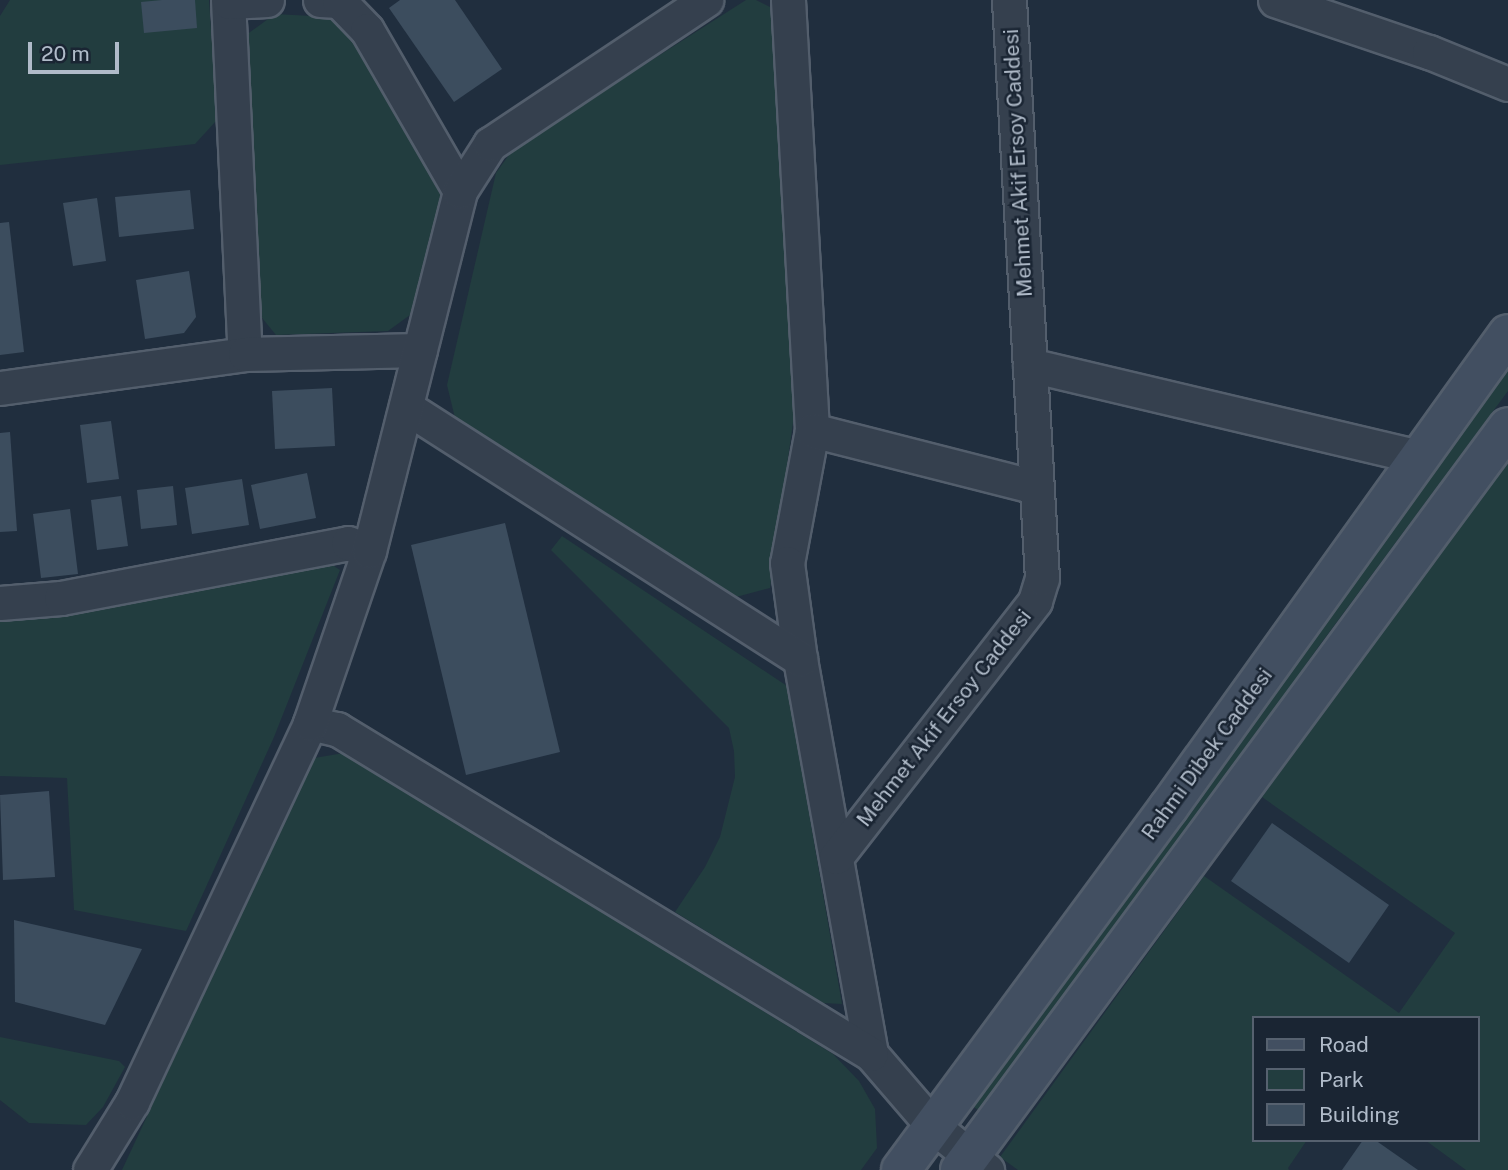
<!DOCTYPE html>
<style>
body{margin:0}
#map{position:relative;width:1508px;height:1170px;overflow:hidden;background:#202e3e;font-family:"Public Sans",sans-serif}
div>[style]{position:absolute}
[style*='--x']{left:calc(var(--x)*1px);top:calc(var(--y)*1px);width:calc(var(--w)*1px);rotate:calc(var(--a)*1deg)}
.green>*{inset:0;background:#223d3f}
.building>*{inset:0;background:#3c4d5e}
.roads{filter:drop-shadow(2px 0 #535e6c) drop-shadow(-2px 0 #535e6c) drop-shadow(0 2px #535e6c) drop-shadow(0 -2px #535e6c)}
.minor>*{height:33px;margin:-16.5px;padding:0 16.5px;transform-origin:16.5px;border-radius:16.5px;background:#35404e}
.secondary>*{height:38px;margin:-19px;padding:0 19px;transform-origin:19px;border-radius:19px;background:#424f61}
span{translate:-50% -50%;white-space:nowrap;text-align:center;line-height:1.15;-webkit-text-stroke:5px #1a2533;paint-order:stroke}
.street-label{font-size:21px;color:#b0bbc9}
.legend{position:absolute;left:1252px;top:1016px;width:228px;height:126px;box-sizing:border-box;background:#1a2533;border:2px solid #56616f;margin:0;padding:9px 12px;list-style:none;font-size:21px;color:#b0bbc9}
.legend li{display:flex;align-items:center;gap:14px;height:35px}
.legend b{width:35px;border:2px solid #56616f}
.scale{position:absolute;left:28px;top:42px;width:91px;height:32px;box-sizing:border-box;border:4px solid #b0bbc9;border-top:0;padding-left:9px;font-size:21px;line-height:24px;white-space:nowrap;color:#b0bbc9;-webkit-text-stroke:5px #1a2533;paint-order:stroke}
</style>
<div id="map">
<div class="green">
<div style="clip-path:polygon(10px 0,209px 0,217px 120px,195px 144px,0 165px,0 16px)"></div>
<div style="clip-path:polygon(746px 0,756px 0,774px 9px,797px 394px,770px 588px,736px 597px,455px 418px,447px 385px,496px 173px,514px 148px)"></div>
<div style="clip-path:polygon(275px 14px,330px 17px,354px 40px,442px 197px,410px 315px,388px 331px,276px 335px,258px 313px,246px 35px)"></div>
<div style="clip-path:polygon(1508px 367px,1508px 391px,1319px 646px,1166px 863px,983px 1113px,972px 1106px)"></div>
<div style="clip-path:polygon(1508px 460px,1508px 1170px,1466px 1170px,1425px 1140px,1478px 1140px,1478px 1018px,1254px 1018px,1254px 1140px,1307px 1140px,1288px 1168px,1289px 1170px,1018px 1170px,1000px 1157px,1204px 876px,1399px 1013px,1455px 933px,1262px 797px)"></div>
<div style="clip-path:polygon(562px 536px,787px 686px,842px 1004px,823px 1003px,675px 912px,705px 867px,720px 837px,735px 777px,734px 751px,729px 728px,551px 550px)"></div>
<div style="clip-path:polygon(328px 562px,340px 570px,274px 737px,186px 931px,74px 910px,67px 778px,0 776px,0 617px)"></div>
<div style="clip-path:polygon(344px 753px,833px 1054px,859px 1081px,875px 1109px,877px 1148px,861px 1170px,122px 1170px,314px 758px)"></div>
<div style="clip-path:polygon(0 1037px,119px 1061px,125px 1067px,103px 1107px,86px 1125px,29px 1123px,0 1100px)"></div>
</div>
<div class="building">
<div style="clip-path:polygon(162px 0,195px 0,197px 28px,144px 33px,141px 2px)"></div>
<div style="clip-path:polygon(400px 0,455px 0,502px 69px,454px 102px,389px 8px)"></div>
<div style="clip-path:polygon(190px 190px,194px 229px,119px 237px,115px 197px)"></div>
<div style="clip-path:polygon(97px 198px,106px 261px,73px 266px,63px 203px)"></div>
<div style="clip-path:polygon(9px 222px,24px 352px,0 355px,0 223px)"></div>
<div style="clip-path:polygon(189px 271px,196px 317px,184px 333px,145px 339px,136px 280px)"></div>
<div style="clip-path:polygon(332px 388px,335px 446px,275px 449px,272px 391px)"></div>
<div style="clip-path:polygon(111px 421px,119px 479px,87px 483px,80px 425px)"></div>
<div style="clip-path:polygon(10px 432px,17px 531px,0 532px,0 433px)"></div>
<div style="clip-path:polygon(307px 473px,316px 518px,260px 529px,251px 485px)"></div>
<div style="clip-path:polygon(242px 479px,249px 525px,192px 534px,185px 488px)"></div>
<div style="clip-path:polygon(173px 486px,177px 525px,141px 529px,137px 490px)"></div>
<div style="clip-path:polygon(121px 496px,128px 546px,97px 550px,91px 500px)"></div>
<div style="clip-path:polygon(70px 509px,78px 574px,41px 578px,33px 514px)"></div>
<div style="clip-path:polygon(505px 523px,560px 752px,466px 775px,411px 545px)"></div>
<div style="clip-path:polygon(49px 791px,55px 877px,3px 880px,0 795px)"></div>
<div style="clip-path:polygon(1272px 823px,1389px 905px,1349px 963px,1231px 881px)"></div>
<div style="clip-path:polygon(14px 920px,142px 949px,105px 1025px,15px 1002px)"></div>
<div style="clip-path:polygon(1363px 1140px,1375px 1140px,1418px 1170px,1342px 1170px)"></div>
</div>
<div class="roads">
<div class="minor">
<div style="--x:228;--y:0;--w:354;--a:87.3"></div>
<div style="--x:320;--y:0;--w:19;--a:3"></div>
<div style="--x:339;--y:1;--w:40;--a:46"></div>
<div style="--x:367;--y:30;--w:186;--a:60"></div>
<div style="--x:788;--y:0;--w:431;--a:86.8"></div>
<div style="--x:812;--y:430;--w:135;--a:100.6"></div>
<div style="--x:787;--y:563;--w:97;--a:82.3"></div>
<div style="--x:800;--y:659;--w:401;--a:79.8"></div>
<div style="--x:871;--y:1054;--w:95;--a:49.3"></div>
<div style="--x:933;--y:1126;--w:70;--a:39.2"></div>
<div style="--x:1275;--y:0;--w:163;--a:18.7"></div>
<div style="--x:1429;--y:52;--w:85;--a:22.1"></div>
<div style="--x:229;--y:2;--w:38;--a:-3"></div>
<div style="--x:1030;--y:365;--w:401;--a:13.3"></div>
<div style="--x:0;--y:388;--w:247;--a:-7.9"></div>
<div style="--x:245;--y:354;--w:175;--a:-1.3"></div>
<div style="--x:406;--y:407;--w:468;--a:32.6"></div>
<div style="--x:812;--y:430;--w:231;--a:14.3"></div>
<div style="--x:0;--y:603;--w:61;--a:-4.7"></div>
<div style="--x:61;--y:598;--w:292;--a:-10.8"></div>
<div style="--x:348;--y:543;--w:22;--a:21"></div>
<div style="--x:310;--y:723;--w:28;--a:13"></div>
<div style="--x:337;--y:729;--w:625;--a:31.33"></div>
<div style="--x:836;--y:857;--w:324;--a:-52.1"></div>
<div style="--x:1035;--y:601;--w:24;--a:-73"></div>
<div style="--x:1042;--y:578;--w:579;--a:-93.27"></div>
<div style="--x:90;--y:1170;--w:80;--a:-58.3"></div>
<div style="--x:132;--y:1102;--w:419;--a:-64.8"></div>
<div style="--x:310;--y:723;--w:182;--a:-71.1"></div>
<div style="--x:369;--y:551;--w:371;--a:-75.8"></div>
<div style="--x:460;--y:191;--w:56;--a:-57.4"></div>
<div style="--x:490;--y:144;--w:260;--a:-33.7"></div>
</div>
<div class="secondary">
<div style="--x:901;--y:1170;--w:450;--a:-53.6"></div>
<div style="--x:1168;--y:808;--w:583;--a:-54.35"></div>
<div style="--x:960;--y:1170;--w:923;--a:-53.59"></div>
</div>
</div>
<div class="street-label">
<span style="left:1018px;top:163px;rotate:-93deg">Mehmet Akif Ersoy Caddesi</span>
<span style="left:944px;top:718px;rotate:-52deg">Mehmet Akif Ersoy Caddesi</span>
<span style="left:1207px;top:754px;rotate:-54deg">Rahmi Dibek Caddesi</span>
</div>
<ul class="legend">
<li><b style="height:9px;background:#424f61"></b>Road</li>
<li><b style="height:19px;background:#223d3f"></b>Park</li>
<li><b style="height:19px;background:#3c4d5e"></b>Building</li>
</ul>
<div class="scale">20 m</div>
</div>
